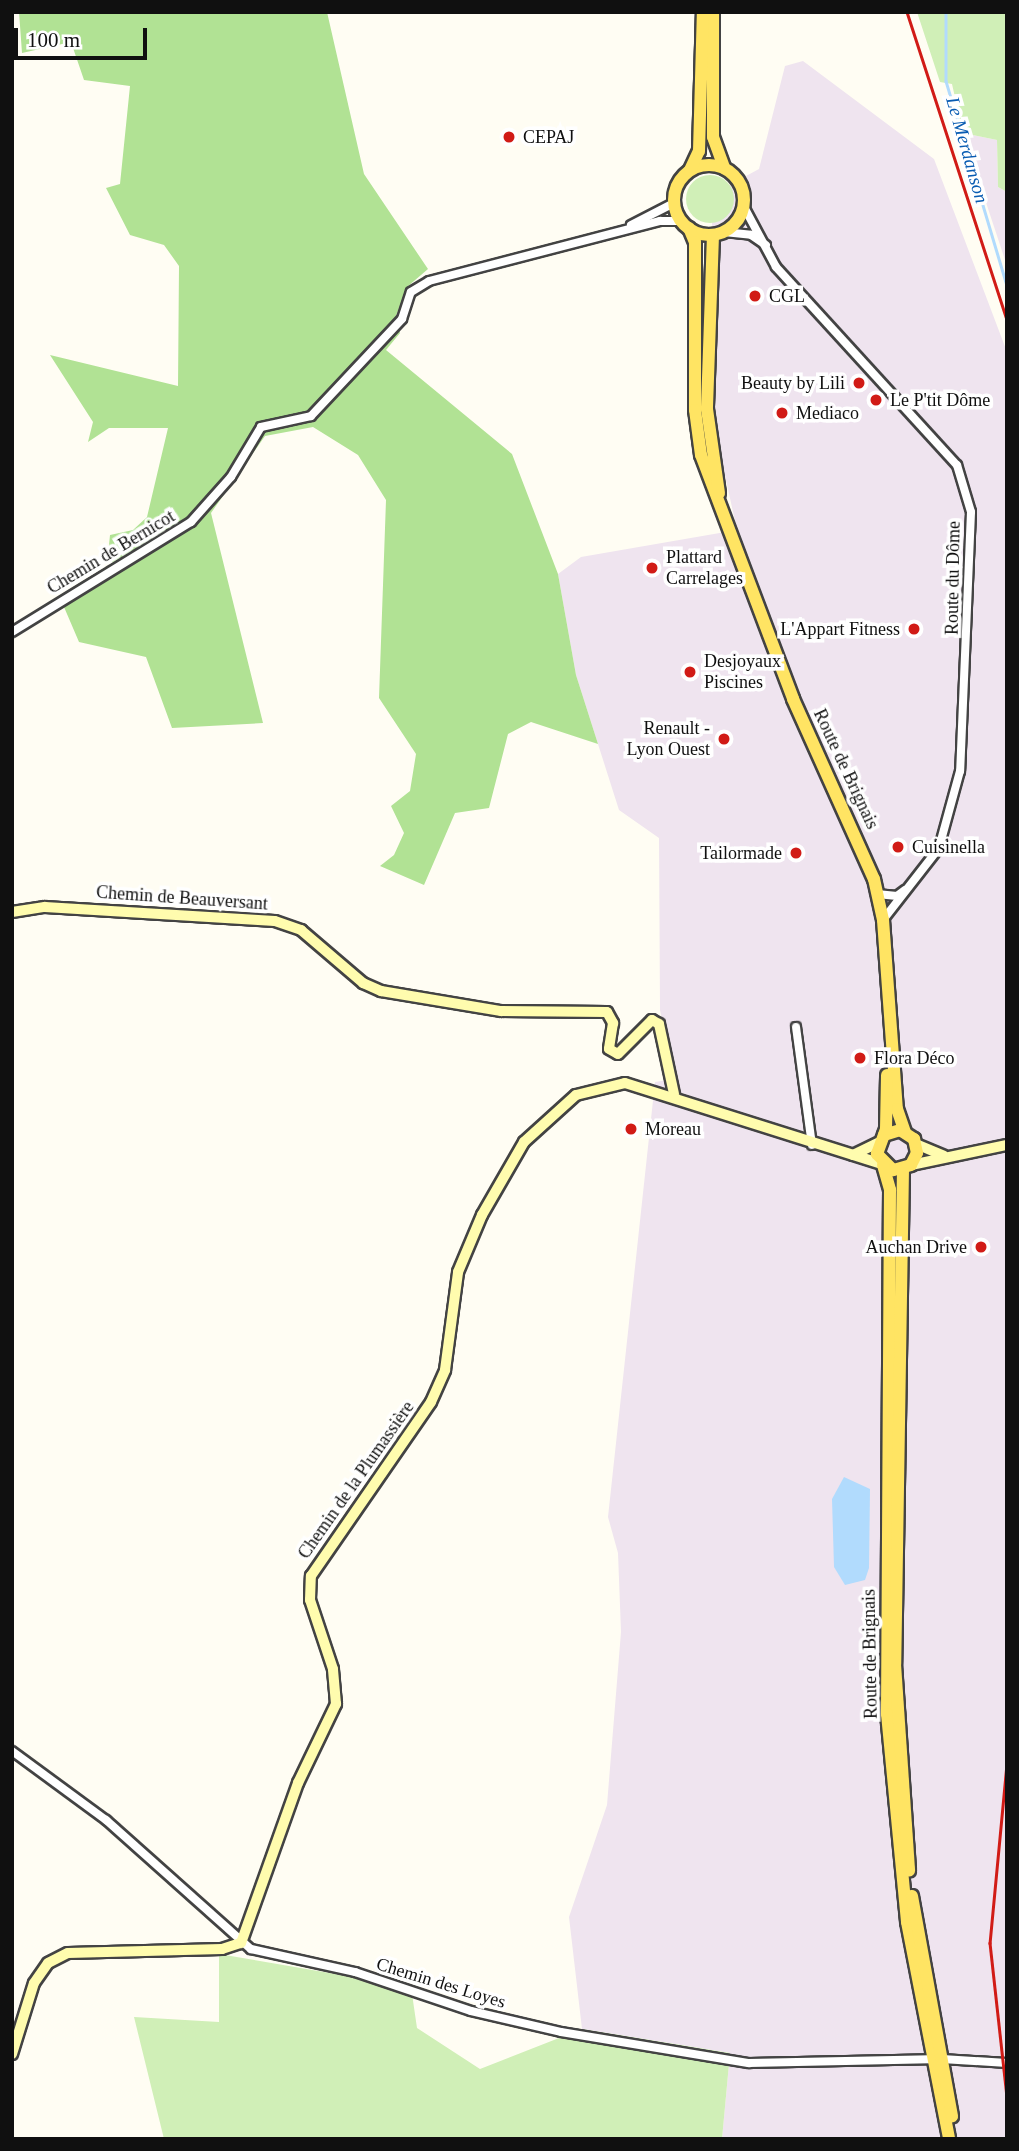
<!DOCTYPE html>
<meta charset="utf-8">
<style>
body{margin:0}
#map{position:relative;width:1019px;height:2151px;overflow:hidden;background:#fffdf3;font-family:"Times New Roman",serif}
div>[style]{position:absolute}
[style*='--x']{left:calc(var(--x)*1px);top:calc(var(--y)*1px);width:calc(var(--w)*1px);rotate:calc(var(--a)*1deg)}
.industrial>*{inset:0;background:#efe4ef}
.green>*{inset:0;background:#d0efb7}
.round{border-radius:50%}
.forest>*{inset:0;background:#b1e294}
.water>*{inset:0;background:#b1dbfd}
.stream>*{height:2.5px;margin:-1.25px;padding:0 1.25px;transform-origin:1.25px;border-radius:1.25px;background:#b1dbfd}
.roads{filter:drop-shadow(2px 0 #434343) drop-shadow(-2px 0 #434343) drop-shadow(0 2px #434343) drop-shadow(0 -2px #434343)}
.street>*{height:8px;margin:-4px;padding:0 4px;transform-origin:4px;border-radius:4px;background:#fff}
.secondary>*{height:10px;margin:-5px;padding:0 5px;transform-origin:5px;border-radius:5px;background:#fffcae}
.primary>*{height:12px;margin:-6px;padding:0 6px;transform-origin:6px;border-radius:6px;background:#ffe463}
.primary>.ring{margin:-6px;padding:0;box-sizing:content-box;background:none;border:12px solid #ffe463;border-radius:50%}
.rail>*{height:2.5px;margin:-1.25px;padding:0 1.25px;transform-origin:1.25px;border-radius:1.25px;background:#d11b16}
.dots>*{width:19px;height:19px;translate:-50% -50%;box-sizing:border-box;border:4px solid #fff;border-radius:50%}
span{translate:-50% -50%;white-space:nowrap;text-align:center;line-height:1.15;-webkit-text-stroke:7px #fff;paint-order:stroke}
.poi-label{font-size:18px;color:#101010}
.left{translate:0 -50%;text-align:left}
.right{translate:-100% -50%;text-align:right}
.street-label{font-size:18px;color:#101010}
.water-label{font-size:19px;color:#095cb2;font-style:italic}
.frame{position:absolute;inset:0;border:14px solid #101010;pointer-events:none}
.scale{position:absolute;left:14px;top:28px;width:133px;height:32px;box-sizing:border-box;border:4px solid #101010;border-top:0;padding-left:9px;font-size:21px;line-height:24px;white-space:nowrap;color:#101010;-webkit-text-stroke:5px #fff;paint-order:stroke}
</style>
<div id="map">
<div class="industrial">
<div style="clip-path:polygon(803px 61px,934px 159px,1007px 352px,1007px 2139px,722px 2139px,730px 2053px,582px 2029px,569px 1917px,607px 1805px,621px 1632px,618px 1553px,608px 1517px,655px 1082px,674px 1079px,660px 1010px,659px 838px,619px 810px,576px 675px,558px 574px,581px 557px,737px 530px,713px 421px,717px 269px,709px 196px,759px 169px,785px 66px)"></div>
<div style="clip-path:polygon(963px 133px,997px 140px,998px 187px,1007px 192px,1007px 266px)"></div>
</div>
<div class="green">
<div style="clip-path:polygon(917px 12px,1007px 12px,1007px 192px,998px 187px,997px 140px,963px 133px,952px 84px,940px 82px)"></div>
<div class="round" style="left:686px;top:175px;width:48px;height:48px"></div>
<div style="clip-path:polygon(219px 1954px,411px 1987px,417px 2028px,480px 2069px,582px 2029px,730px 2053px,722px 2139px,164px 2139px,134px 2017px,219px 2022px)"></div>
</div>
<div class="forest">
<div style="clip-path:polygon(19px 12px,327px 12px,364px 174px,428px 269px,407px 287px,396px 316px,400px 333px,386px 350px,512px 454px,558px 574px,576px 675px,598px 744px,531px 722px,508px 734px,489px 808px,455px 813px,424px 885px,380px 866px,394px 855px,404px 833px,391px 806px,410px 791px,416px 754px,379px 698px,386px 500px,358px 455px,313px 427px,265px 436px,211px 513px,263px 723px,172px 728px,146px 657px,79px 642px,64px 607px,118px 572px,108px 555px,110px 535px,133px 530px,147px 517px,168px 428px,109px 428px,88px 442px,93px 422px,50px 355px,178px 386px,179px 266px,164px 245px,130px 235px,106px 188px,120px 184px,130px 86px,84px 80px,71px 42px,22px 53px)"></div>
</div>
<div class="water">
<div style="clip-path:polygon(844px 1477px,870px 1489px,869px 1568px,865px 1580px,845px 1585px,834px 1567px,832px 1499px)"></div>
</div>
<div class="stream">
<div style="--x:946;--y:12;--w:69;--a:90"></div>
<div style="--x:946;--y:81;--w:214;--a:73.4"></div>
</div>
<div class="roads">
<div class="street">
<div style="--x:744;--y:207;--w:68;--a:61.9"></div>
<div style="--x:776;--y:267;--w:268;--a:47.6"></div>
<div style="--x:957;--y:465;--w:49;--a:73.4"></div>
<div style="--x:971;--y:512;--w:259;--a:92.4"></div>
<div style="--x:960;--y:771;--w:80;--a:105.3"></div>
<div style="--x:939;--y:848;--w:91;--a:127.9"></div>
<div style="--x:631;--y:225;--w:48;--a:-27.1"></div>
<div style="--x:724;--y:232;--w:27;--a:6"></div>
<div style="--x:751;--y:235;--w:18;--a:34"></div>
<div style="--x:12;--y:632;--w:210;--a:-31.6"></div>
<div style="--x:191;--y:522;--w:60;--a:-48.4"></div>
<div style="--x:231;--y:477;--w:58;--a:-59"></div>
<div style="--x:261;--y:427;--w:51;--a:-12.4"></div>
<div style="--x:311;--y:416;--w:133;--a:-46.8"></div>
<div style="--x:402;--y:319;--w:28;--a:-72"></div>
<div style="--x:411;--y:292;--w:21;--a:-31"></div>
<div style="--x:429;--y:281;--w:239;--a:-14.6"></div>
<div style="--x:660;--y:221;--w:21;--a:0"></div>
<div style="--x:877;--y:894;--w:20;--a:6"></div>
<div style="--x:897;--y:896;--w:10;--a:-37"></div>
<div style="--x:796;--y:1027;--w:119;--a:82.3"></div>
<div style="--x:12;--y:1751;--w:117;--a:36.3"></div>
<div style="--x:106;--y:1820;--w:194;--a:41.7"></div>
<div style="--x:251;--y:1949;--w:107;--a:12.5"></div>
<div style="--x:355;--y:1972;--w:122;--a:18.6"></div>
<div style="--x:471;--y:2011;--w:92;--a:13.1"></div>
<div style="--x:561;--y:2032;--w:191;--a:9.4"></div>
<div style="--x:749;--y:2063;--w:193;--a:-1.2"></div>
<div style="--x:942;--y:2059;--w:65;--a:3.5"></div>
</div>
<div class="secondary">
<div style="--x:12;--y:912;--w:33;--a:-9"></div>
<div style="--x:45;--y:907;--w:230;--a:3.5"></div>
<div style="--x:275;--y:921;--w:28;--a:19"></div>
<div style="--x:301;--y:930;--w:82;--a:40.5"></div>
<div style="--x:363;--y:983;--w:20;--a:24"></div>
<div style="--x:381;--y:991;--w:122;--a:9.5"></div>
<div style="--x:501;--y:1011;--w:106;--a:0.5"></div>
<div style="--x:607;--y:1012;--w:13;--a:61"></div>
<div style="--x:613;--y:1023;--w:26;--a:99"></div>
<div style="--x:609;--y:1049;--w:10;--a:29"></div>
<div style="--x:618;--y:1054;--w:48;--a:-45"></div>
<div style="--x:652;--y:1020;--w:8;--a:30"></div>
<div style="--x:659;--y:1024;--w:72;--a:77.9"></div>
<div style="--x:916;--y:1144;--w:30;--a:23"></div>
<div style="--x:853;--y:1155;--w:28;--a:-26"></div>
<div style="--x:911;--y:1165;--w:98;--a:-11.8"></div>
<div style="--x:12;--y:2054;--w:74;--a:-72.8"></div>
<div style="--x:34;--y:1983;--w:24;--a:-55"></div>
<div style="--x:48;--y:1963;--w:22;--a:-27"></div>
<div style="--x:68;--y:1953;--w:154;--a:-1.5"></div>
<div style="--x:222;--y:1949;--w:20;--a:-18"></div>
<div style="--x:241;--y:1943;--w:170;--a:-70.4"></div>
<div style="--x:298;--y:1783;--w:88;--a:-64.3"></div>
<div style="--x:336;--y:1704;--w:35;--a:-95"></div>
<div style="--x:333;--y:1669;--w:73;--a:-108.4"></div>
<div style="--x:310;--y:1600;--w:24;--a:-88"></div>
<div style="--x:311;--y:1576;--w:211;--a:-55.4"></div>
<div style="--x:431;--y:1402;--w:35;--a:-66"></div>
<div style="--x:445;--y:1370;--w:99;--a:-82.4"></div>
<div style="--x:458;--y:1272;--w:62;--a:-67.2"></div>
<div style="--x:482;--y:1215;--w:84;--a:-60.1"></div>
<div style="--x:524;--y:1142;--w:70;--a:-42.1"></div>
<div style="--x:576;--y:1095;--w:50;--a:-13.8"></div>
<div style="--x:625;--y:1083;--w:269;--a:17.5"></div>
</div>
<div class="primary">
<div style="--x:713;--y:12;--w:125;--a:90"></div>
<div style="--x:713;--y:137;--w:33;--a:70"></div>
<div class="ring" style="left:674px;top:165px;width:58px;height:58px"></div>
<div style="--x:690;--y:170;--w:21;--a:-65"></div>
<div style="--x:699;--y:151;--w:139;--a:-88.4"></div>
<div style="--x:689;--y:228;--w:15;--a:67"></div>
<div style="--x:695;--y:242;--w:168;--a:90"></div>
<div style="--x:695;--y:410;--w:45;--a:82.4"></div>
<div style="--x:701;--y:455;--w:261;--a:69.3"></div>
<div style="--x:793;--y:699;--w:197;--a:65.8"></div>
<div style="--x:874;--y:879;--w:42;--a:77.6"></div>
<div style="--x:883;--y:920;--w:190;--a:85.8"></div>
<div style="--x:897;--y:1109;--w:24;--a:71"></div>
<div style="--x:713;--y:235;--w:174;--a:92"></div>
<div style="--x:707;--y:409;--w:85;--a:81.9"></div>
<div style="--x:884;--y:1135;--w:17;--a:-17"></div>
<div style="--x:900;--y:1130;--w:17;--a:33"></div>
<div style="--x:914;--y:1139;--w:14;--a:78"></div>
<div style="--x:917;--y:1153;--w:13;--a:117"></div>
<div style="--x:911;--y:1165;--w:19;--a:164"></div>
<div style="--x:893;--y:1170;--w:23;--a:-135"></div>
<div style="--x:877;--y:1154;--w:27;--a:-70"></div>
<div style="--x:886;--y:1129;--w:54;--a:-88.9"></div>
<div style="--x:883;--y:1165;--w:26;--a:74"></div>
<div style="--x:890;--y:1190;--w:524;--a:90.33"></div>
<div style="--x:887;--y:1714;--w:209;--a:84.5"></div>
<div style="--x:907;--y:1922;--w:221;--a:79"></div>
<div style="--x:903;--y:1169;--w:495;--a:90.9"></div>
<div style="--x:895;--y:1664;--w:207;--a:86.1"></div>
<div style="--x:912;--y:1896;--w:224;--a:79.7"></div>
</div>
</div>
<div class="rail">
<div style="--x:907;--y:12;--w:323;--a:72"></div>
<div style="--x:1007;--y:1764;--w:180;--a:95.4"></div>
<div style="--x:990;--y:1943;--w:156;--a:83.7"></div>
</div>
<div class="dots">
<div style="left:509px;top:137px;background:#d11b16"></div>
<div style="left:755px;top:296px;background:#d11b16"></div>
<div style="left:859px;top:383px;background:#d11b16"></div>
<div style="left:876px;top:400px;background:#d11b16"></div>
<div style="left:782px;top:413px;background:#d11b16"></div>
<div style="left:652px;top:568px;background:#d11b16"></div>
<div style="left:914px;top:629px;background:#d11b16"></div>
<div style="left:690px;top:672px;background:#d11b16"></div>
<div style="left:724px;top:739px;background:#d11b16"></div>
<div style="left:898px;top:847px;background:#d11b16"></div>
<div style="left:796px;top:853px;background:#d11b16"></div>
<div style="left:860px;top:1058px;background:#d11b16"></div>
<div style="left:631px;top:1129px;background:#d11b16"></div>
<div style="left:981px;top:1247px;background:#d11b16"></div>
</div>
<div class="poi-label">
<span class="left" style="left:523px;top:137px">CEPAJ</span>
<span class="left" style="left:769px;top:296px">CGL</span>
<span class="right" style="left:845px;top:383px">Beauty by Lili</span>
<span class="left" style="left:890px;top:400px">Le P'tit Dôme</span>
<span class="left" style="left:796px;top:413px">Mediaco</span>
<span class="left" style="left:666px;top:568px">Plattard<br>Carrelages</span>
<span class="right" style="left:900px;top:629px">L'Appart Fitness</span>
<span class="left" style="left:704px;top:672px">Desjoyaux<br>Piscines</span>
<span class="right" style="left:710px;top:739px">Renault -<br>Lyon Ouest</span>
<span class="left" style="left:912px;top:847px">Cuisinella</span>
<span class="right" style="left:782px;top:853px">Tailormade</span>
<span class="left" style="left:874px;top:1058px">Flora Déco</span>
<span class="left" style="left:645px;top:1129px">Moreau</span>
<span class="right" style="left:967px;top:1247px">Auchan Drive</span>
</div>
<div class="street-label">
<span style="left:111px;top:552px;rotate:-31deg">Chemin de Bernicot</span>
<span style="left:953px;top:578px;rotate:-89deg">Route du Dôme</span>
<span style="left:846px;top:769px;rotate:65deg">Route de Brignais</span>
<span style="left:182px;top:898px;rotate:4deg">Chemin de Beauversant</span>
<span style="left:356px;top:1480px;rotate:-55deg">Chemin de la Plumassière</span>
<span style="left:870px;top:1654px;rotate:-91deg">Route de Brignais</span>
<span style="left:441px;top:1983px;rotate:17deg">Chemin des Loyes</span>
</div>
<div class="water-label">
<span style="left:967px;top:150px;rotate:74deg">Le Merdanson</span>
</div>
<div class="frame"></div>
<div class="scale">100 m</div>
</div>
